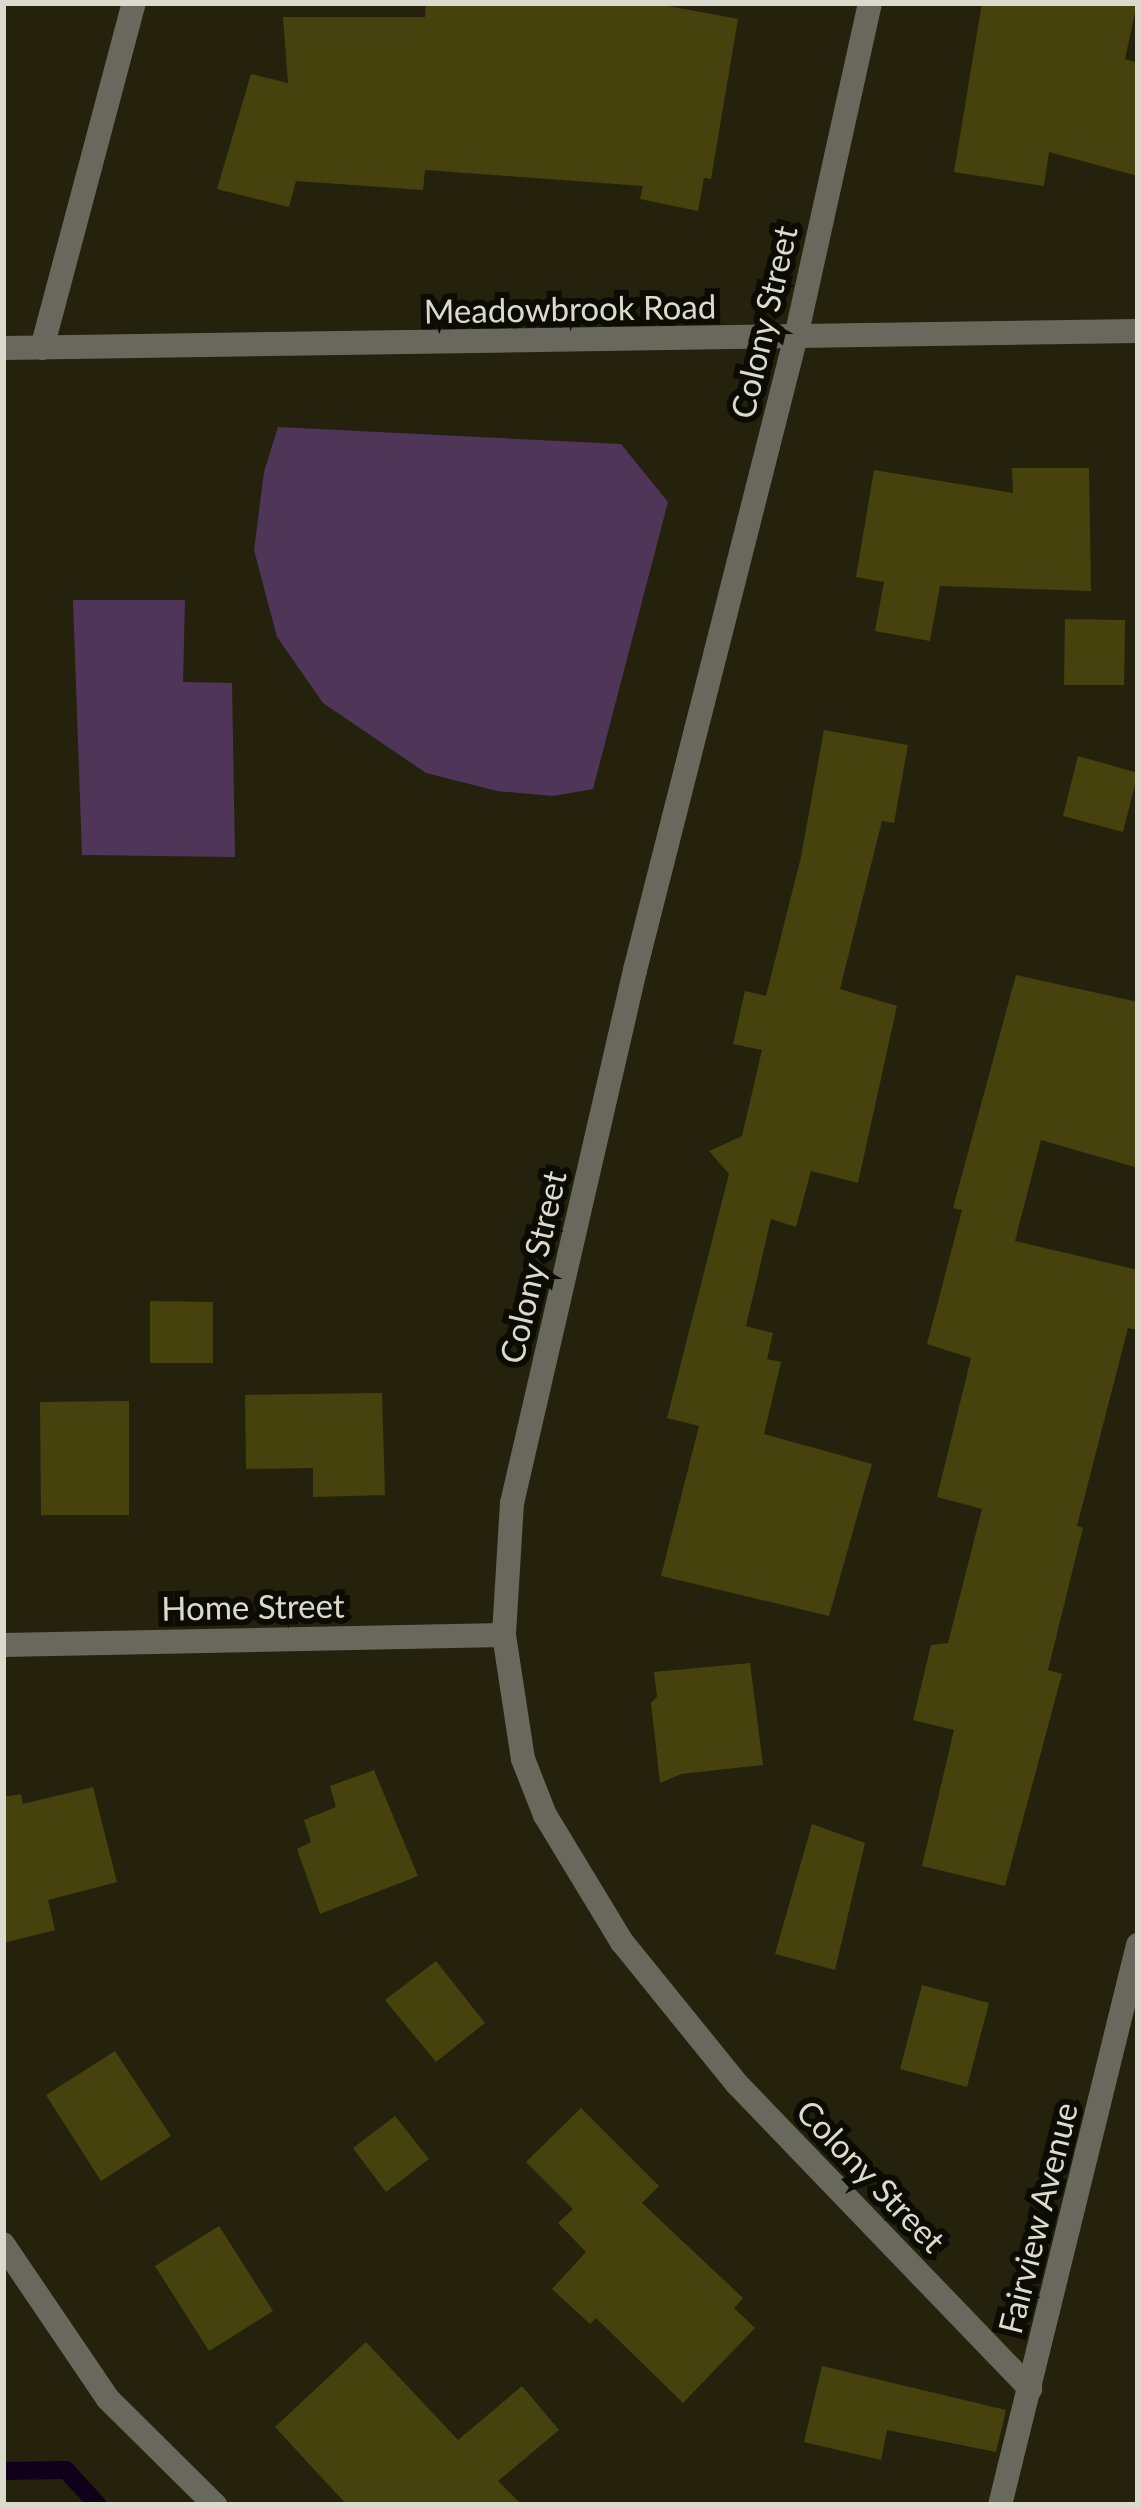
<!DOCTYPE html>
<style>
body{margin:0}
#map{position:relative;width:1141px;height:2508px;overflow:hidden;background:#24220d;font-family:Lato,sans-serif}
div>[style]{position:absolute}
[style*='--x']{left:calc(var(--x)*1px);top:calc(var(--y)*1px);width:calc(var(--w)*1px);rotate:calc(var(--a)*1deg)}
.green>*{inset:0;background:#4f3558}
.stream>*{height:18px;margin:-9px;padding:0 9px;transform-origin:9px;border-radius:9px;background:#110019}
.building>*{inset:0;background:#46420e}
.minor>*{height:24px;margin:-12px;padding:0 12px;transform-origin:12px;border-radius:12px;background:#68685d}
span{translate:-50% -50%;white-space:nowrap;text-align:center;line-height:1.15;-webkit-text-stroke:12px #0c0b04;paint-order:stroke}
.street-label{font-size:33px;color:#dbdbcd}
.frame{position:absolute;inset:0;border:6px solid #dbdbcd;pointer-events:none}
</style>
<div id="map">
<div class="green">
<div style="clip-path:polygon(278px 427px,621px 444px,668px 502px,593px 789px,553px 796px,497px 791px,426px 773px,323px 703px,277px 637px,254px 550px,264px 472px)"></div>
<div style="clip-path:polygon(73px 600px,185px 600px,183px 682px,232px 683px,235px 857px,82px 855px)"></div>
</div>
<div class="stream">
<div style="--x:3;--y:2471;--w:63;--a:-0.9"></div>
<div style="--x:66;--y:2470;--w:47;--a:47.6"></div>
</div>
<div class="building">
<div style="clip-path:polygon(426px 3px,652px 3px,738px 19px,711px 179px,704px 178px,698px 211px,640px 199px,643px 186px,425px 170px,423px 190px,296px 181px,289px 207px,217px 189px,251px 74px,288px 83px,283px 17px,425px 17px)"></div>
<div style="clip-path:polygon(982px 3px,1137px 3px,1125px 59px,1138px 63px,1138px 176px,1049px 152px,1044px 186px,954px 172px)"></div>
<div style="clip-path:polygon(1012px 468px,1089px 468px,1091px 591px,940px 586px,930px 641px,875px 631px,884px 582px,856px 577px,874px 470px,1013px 493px)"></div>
<div style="clip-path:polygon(1065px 619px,1125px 620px,1124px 685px,1064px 685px)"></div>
<div style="clip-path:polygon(824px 730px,908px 745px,894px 823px,882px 821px,840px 989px,897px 1006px,858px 1183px,811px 1171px,796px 1227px,771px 1219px,746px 1326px,773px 1333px,767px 1359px,781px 1362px,764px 1434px,872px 1464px,829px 1616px,661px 1576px,699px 1426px,667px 1418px,729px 1174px,709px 1151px,742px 1136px,762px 1050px,733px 1044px,745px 991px,766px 996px,801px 857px)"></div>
<div style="clip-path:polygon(1078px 756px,1138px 773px,1123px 832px,1063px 816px)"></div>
<div style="clip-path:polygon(1016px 975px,1138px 1002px,1138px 1168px,1041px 1140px,1015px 1241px,1138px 1270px,1138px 1330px,1128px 1328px,1077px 1526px,1083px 1528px,1048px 1670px,1062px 1674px,1005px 1886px,922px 1866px,954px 1730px,913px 1720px,931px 1645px,948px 1643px,982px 1509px,937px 1497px,971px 1358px,927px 1344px,962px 1210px,953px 1208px)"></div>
<div style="clip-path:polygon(150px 1301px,213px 1302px,213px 1363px,150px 1363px)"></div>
<div style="clip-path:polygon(382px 1393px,385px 1495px,313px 1497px,313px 1468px,246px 1469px,245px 1395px)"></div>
<div style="clip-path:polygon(129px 1401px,129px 1515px,41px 1515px,40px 1402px)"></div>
<div style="clip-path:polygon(750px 1663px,763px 1765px,681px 1774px,660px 1783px,651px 1703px,657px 1697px,654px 1672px)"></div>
<div style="clip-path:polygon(374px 1770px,418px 1876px,320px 1914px,297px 1849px,311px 1842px,304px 1820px,336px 1807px,330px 1786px)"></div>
<div style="clip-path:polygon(93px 1787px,117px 1882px,48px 1900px,55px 1930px,3px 1943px,3px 1797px,21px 1794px,23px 1804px)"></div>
<div style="clip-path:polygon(812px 1824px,865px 1843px,835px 1970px,775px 1954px)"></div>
<div style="clip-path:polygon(436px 1961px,485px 2023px,436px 2062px,385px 2000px)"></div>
<div style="clip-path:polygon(922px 1985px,989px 2003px,967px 2087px,900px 2069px)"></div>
<div style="clip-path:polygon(115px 2051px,171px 2136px,101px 2181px,46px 2095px)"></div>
<div style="clip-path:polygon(581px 2108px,659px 2186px,642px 2203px,743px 2298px,734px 2308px,755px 2328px,683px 2403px,596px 2318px,590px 2324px,552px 2289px,586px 2252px,558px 2223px,573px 2209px,526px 2162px)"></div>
<div style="clip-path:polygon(395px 2116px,429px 2159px,386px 2192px,353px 2148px)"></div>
<div style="clip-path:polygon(219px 2226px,273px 2311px,209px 2351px,155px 2266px)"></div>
<div style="clip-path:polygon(366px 2342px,458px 2440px,522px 2386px,559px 2430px,498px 2481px,522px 2505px,347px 2505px,275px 2427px)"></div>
<div style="clip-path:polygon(822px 2366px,1006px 2410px,996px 2452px,887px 2430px,881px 2460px,804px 2442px)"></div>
</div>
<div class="minor">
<div style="--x:870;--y:3;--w:345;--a:102.5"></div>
<div style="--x:795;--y:340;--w:650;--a:104.25"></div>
<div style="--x:635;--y:970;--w:547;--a:102.99"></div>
<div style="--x:512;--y:1503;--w:132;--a:93.5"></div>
<div style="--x:504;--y:1635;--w:125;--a:81.3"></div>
<div style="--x:523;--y:1759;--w:60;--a:68.6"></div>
<div style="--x:545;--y:1815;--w:149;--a:58.8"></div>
<div style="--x:622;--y:1942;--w:183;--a:51"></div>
<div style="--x:737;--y:2084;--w:423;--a:46.1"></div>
<div style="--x:3;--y:348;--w:1135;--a:-0.86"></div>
<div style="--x:42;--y:348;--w:357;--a:-75.1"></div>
<div style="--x:3;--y:1645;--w:501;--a:-1.14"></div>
<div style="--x:3;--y:2244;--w:187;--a:55.9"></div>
<div style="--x:108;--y:2399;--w:151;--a:44.7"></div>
<div style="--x:1000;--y:2505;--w:577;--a:-76.16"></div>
</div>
<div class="street-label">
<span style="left:570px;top:309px;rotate:-1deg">Meadowbrook Road</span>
<span style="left:764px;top:322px;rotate:-77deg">Colony Street</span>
<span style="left:533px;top:1267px;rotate:-77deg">Colony Street</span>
<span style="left:253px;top:1607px;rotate:-1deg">Home Street</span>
<span style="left:871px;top:2176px;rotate:46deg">Colony Street</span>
<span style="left:1038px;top:2218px;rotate:-76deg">Fairview Avenue</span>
</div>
<div class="frame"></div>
</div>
